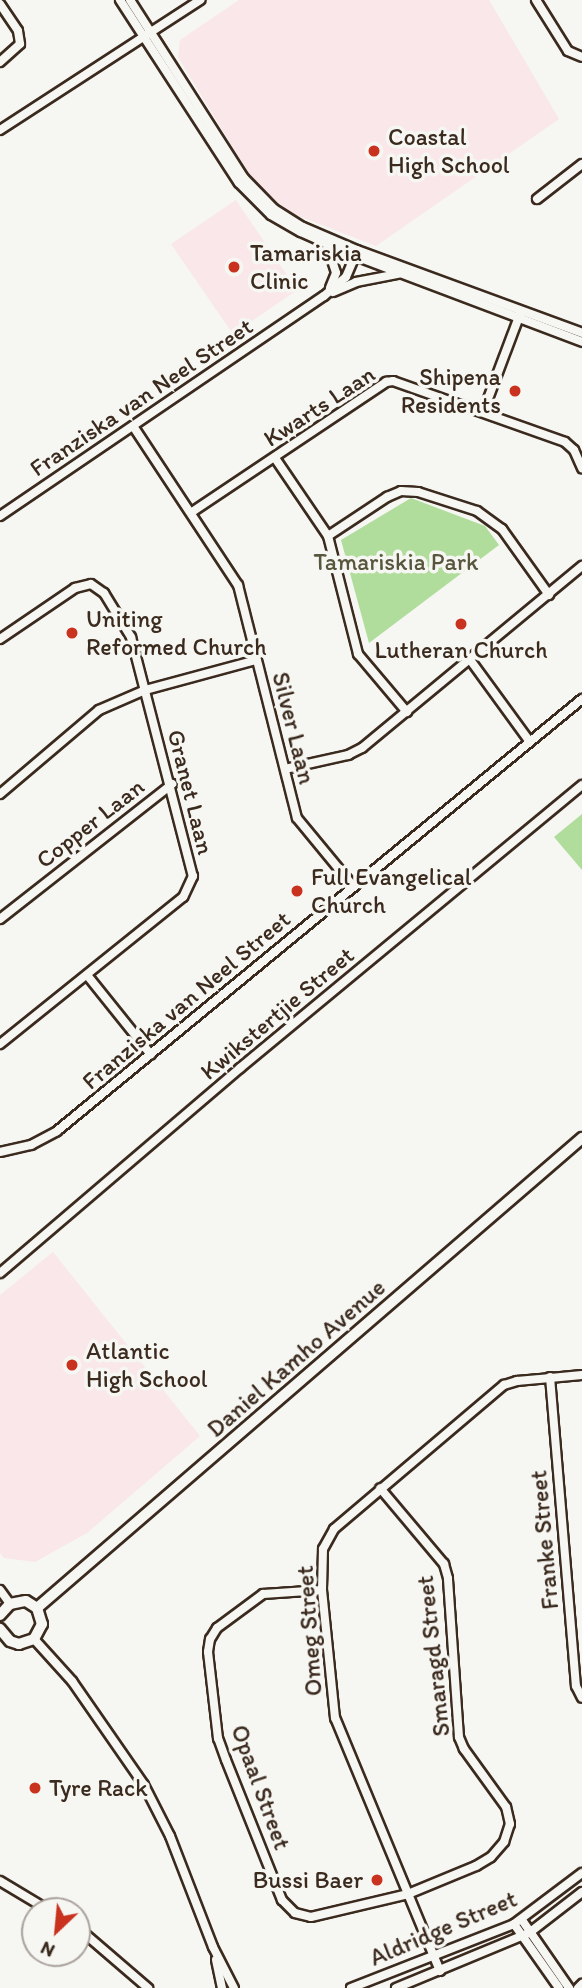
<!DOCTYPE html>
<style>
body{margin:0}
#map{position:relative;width:582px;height:1988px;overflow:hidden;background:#f6f6f2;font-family:Itim,sans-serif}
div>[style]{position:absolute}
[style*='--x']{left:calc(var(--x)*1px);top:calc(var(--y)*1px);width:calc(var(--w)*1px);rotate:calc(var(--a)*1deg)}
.built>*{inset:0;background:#f9e7ea}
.green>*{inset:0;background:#b0dd9c}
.roads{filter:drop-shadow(2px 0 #3b2a1e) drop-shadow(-2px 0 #3b2a1e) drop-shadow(0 2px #3b2a1e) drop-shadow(0 -2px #3b2a1e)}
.minor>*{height:8px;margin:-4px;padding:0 4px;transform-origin:4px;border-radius:4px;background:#f6f6f2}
.major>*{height:10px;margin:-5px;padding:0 5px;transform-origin:5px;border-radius:5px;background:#f6f6f2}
.dots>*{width:19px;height:19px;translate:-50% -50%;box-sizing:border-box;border:4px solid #f6f6f2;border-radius:50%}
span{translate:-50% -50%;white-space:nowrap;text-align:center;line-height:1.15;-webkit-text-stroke:7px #f6f6f2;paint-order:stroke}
.poi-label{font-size:24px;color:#3b2a1e}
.left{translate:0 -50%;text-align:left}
.right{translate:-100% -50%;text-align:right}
.street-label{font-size:24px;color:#3b2a1e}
.park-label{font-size:24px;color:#58573e}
.north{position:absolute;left:21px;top:1897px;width:70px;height:70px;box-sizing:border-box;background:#f6f6f2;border:2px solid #aba49d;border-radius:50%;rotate:206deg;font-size:19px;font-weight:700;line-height:28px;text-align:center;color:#3b2a1e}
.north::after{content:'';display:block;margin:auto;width:24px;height:32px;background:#c8321e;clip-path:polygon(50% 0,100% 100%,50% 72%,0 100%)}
</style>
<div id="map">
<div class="built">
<div style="clip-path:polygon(239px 0,489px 0,559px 119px,376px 246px,291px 213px,255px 184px,178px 57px,180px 40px)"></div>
<div style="clip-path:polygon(236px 200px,297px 290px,233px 334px,171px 244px)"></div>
<div style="clip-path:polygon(53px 1252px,200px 1436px,87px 1533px,35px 1562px,4px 1558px,0 1553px,0 1295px)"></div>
</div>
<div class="green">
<div style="clip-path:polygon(411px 498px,485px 526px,499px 545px,369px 643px,341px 540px)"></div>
<div style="clip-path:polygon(582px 814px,582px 870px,554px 837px)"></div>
</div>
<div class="roads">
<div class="minor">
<div style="--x:120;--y:0;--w:218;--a:57"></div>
<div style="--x:239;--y:183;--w:45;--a:45"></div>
<div style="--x:271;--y:215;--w:34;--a:30"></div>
<div style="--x:301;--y:232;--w:59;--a:24"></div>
<div style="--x:355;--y:256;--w:243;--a:20.7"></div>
<div style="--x:130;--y:0;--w:211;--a:57.4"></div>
<div style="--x:244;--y:178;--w:43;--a:45.9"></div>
<div style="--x:274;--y:209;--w:34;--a:32"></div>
<div style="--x:303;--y:227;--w:59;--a:23.1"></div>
<div style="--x:357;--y:250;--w:240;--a:20.2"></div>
<div style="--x:536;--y:0;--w:60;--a:57.9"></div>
<div style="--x:568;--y:51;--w:15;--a:23"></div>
<div style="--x:0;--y:4;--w:32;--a:56"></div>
<div style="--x:18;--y:31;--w:13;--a:81"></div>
<div style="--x:20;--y:44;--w:27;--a:138"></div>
<div style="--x:0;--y:130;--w:239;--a:-33"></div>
<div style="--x:537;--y:199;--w:57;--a:-37.9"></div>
<div style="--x:327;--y:245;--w:29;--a:72"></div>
<div style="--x:336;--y:273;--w:16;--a:112"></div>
<div style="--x:333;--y:292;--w:25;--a:-23"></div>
<div style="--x:356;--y:282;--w:43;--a:-10.8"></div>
<div style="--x:483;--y:412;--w:105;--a:-69.3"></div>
<div style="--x:133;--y:426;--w:191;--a:56.6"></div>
<div style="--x:238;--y:585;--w:240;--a:75.8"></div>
<div style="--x:297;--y:818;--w:88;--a:50.5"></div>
<div style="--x:275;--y:458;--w:94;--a:55.8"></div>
<div style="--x:328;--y:536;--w:122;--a:75.7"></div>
<div style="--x:358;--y:654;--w:76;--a:49.8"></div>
<div style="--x:192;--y:512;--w:234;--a:-33.8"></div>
<div style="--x:386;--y:382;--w:7;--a:-8"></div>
<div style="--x:393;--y:381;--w:182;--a:19.5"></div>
<div style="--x:565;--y:442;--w:12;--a:42"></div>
<div style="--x:574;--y:450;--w:20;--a:66"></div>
<div style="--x:0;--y:516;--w:392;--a:-34.2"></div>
<div style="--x:324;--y:296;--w:29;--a:-41"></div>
<div style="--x:346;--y:277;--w:26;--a:-67"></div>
<div style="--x:328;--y:536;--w:71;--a:-33.5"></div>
<div style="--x:387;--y:497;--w:15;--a:-23"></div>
<div style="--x:401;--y:491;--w:17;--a:3"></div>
<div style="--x:418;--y:492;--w:62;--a:17.9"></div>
<div style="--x:477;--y:511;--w:31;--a:36"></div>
<div style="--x:502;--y:529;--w:81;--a:54.5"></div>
<div style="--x:0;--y:639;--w:91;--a:-34.2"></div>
<div style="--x:75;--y:588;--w:16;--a:-14"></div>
<div style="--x:91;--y:584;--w:16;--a:35"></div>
<div style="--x:104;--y:593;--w:52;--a:58.5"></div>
<div style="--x:131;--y:637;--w:247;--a:75.5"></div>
<div style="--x:193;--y:876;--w:23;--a:115"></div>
<div style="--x:183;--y:897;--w:235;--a:141.2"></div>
<div style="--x:471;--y:661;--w:100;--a:53.9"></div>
<div style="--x:285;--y:769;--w:65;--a:-12.5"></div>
<div style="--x:348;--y:755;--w:16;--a:-27"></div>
<div style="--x:362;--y:748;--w:286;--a:-39.6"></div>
<div style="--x:0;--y:794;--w:130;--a:-40.3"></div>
<div style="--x:99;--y:710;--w:50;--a:-23.5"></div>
<div style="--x:145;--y:690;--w:115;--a:-15.1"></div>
<div style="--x:0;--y:919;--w:219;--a:-38.1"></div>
<div style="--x:87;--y:975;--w:102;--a:51.3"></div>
<div style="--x:0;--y:1152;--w:32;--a:-13"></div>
<div style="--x:31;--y:1145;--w:30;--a:-28"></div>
<div style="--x:57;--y:1131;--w:680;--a:-39.45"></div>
<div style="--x:0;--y:1273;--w:316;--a:-40.5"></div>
<div style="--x:240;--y:1068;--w:444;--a:-39.6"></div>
<div style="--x:550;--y:1377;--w:310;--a:85.2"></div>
<div style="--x:576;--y:1686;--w:13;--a:63"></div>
<div style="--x:0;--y:1590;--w:17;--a:54"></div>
<div style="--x:322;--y:1590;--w:59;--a:176.1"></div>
<div style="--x:263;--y:1594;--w:57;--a:143.5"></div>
<div style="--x:217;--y:1628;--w:13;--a:122"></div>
<div style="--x:210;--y:1639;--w:13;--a:99"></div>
<div style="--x:208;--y:1652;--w:87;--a:83.4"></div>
<div style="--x:218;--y:1738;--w:23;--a:70"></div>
<div style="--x:226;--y:1760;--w:151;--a:68.2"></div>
<div style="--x:282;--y:1900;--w:18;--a:45"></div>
<div style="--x:295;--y:1913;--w:16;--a:14"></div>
<div style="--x:311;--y:1917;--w:100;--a:-13.3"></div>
<div style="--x:408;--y:1894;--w:74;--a:-22.4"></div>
<div style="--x:476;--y:1866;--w:17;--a:-31"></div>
<div style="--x:491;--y:1857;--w:20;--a:-49"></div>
<div style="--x:504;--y:1842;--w:19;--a:-72"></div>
<div style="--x:510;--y:1824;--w:17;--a:-103"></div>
<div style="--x:506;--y:1807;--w:72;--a:-125.9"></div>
<div style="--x:464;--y:1749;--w:13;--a:-113"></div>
<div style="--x:459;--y:1737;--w:159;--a:-94"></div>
<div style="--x:448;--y:1578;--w:15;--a:-106"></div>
<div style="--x:444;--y:1564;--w:99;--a:-130.1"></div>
<div style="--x:34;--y:1639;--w:57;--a:47.9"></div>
<div style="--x:72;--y:1681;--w:126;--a:55.3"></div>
<div style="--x:144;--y:1785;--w:57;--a:63"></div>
<div style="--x:170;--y:1836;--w:119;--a:68.8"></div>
<div style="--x:213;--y:1947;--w:46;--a:62.9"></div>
<div style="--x:0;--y:1881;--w:58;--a:31"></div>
<div style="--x:522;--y:1920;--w:83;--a:55.3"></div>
<div style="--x:514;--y:1924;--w:78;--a:54.9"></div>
<div style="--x:77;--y:1927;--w:94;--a:40.7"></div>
<div style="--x:216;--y:1960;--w:29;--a:78"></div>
<div style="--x:440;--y:1971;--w:274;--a:-112.5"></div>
<div style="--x:335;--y:1718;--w:129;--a:-95.8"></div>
<div style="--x:322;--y:1590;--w:41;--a:-88.6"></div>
<div style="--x:323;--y:1549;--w:23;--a:-61"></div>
<div style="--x:334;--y:1529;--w:223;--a:-40.3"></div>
<div style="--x:504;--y:1385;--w:14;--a:-17"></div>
<div style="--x:517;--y:1381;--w:65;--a:-5.3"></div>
<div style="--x:351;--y:1988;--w:175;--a:-21.4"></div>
<div style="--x:514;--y:1924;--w:85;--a:-36.9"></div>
<div style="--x:396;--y:1988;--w:144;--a:-22.5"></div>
<div style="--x:529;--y:1933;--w:67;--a:-37.7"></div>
<div style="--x:578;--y:1988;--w:6;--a:-45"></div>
</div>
<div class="major">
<div style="--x:37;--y:1608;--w:720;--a:-40.77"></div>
<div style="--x:0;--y:1615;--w:15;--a:-48"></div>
<div style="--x:10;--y:1604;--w:16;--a:-11"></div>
<div style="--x:26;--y:1601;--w:13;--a:32"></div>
<div style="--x:37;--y:1608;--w:17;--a:73"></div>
<div style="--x:42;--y:1624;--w:17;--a:118"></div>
<div style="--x:34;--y:1639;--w:16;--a:162"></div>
<div style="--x:19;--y:1644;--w:9;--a:-162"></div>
<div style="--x:10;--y:1641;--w:16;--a:-130"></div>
</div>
</div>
<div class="dots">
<div style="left:374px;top:151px;background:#c8321e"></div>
<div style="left:234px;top:267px;background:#c8321e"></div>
<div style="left:515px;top:391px;background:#c8321e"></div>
<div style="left:461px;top:624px;background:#c8321e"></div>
<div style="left:72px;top:633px;background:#c8321e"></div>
<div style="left:297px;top:891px;background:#c8321e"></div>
<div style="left:72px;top:1365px;background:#c8321e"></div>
<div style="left:35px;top:1788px;background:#c8321e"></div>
<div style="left:377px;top:1880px;background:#c8321e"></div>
</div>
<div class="poi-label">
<span class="left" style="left:388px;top:151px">Coastal<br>High School</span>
<span class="left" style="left:250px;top:267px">Tamariskia<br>Clinic</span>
<span class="right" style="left:501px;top:391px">Shipena<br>Residents</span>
<span class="left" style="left:86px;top:633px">Uniting<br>Reformed Church</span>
<span style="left:461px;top:650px">Lutheran Church</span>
<span class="left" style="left:311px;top:891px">Full Evangelical<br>Church</span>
<span class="left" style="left:86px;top:1365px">Atlantic<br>High School</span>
<span class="left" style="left:49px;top:1788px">Tyre Rack</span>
<span class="right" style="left:363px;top:1880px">Bussi Baer</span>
</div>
<div class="street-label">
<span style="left:141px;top:397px;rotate:-34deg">Franziska van Neel Street</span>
<span style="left:319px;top:406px;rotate:-33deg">Kwarts Laan</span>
<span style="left:294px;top:728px;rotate:76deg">Silver Laan</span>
<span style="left:191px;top:792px;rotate:76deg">Granet Laan</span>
<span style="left:90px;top:823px;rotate:-38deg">Copper Laan</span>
<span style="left:186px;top:1000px;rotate:-40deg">Franziska van Neel Street</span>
<span style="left:277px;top:1013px;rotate:-40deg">Kwikstertjie Street</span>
<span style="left:296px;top:1358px;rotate:-41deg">Daniel Kamho Avenue</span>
<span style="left:544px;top:1540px;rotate:-95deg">Franke Street</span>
<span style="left:309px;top:1631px;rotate:-94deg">Omeg Street</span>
<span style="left:433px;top:1656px;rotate:-96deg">Smaragd Street</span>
<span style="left:261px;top:1787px;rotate:70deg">Opaal Street</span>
<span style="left:443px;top:1928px;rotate:-23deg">Aldridge Street</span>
</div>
<div class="park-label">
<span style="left:396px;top:562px">Tamariskia Park</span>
</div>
<div class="north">N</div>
</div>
